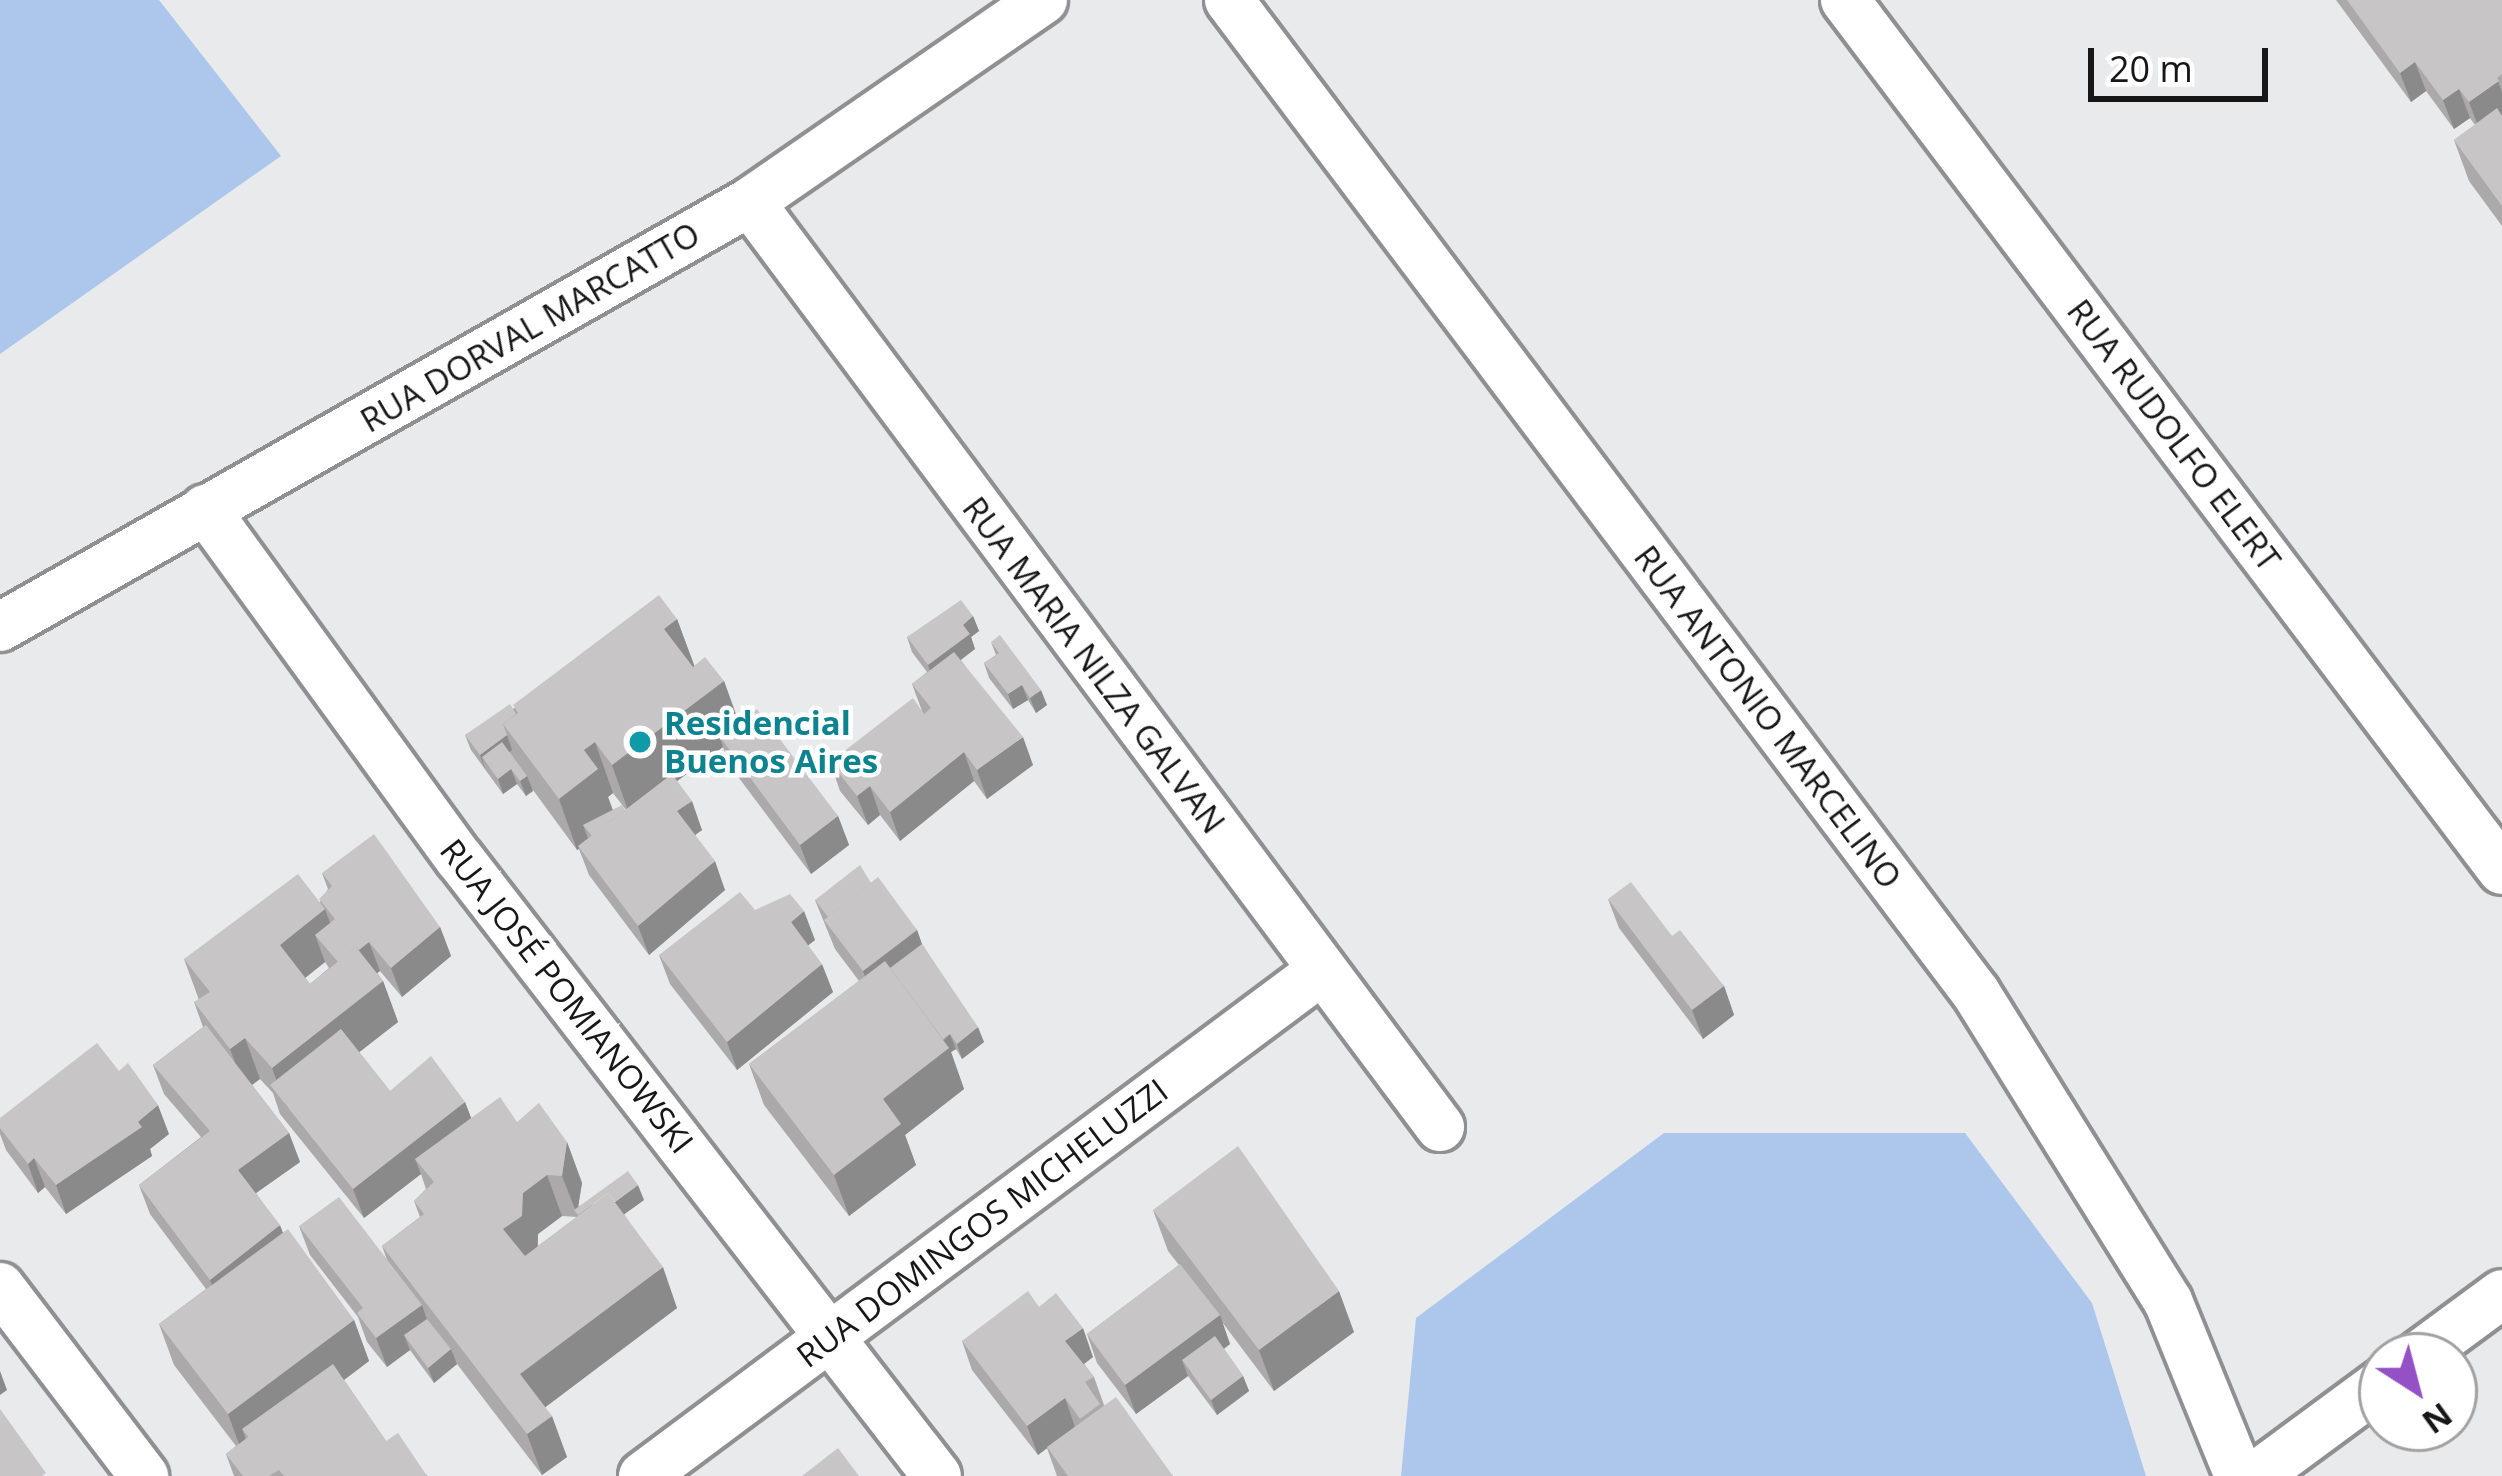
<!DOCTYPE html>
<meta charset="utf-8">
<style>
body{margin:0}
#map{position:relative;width:2502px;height:1476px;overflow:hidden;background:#e9eaeb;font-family:"Open Sans",sans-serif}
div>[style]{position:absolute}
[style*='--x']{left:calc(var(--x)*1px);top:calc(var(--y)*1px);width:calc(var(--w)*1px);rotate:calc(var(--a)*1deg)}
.green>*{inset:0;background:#acc6ec}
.roads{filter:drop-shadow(3px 0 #909092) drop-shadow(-3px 0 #909092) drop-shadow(0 3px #909092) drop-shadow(0 -3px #909092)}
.minor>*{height:48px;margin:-24px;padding:0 24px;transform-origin:24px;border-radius:24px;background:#fff}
.wall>*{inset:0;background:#aba9a9}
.shaded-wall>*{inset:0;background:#8b8a8a}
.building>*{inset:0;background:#c7c5c5}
.dots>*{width:33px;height:33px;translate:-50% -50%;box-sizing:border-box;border:6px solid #fff;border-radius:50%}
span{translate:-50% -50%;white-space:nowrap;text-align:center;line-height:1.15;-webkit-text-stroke:9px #fff;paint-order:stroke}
.street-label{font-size:33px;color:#171718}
.culture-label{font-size:33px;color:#0d838f;font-weight:700}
.left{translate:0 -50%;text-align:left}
.north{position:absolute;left:2358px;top:1332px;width:120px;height:120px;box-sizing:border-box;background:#fff;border:3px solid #a2a2a3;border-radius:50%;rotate:144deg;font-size:33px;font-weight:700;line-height:48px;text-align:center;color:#171718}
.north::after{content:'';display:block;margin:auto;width:42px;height:54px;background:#9451c6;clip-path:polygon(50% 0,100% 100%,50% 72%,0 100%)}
.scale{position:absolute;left:2088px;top:48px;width:180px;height:54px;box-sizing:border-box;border:6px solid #171718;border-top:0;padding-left:15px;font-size:36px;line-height:42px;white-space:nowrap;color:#171718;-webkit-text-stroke:9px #fff;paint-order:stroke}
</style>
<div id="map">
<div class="green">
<div style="clip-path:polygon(0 0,159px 0,281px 156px,0 354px)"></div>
<div style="clip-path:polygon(1664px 1133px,1965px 1133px,2092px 1303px,2146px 1476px,1401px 1476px,1416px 1318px)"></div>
</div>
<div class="roads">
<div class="minor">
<div style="--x:1229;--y:0;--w:1243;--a:53.05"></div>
<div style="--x:1976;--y:993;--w:363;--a:58.1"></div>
<div style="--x:2168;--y:1301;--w:189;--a:67.9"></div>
<div style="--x:1845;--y:0;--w:1090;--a:52.94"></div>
<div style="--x:750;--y:202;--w:1154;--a:53.28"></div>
<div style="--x:205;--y:509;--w:432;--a:54"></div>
<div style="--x:459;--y:858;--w:781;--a:52.28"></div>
<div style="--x:0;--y:627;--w:862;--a:-29.54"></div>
<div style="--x:750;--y:202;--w:356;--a:-34.6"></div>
<div style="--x:0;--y:1287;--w:238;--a:52.7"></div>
<div style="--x:2418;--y:1356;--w:104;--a:-36.4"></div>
<div style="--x:643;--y:1476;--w:845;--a:-36.68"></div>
<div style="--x:2256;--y:1476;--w:157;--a:-36.4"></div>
</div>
</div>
<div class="wall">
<div style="clip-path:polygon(2336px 0,2502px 0,2502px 226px,2469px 181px,2454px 140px,2475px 125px,2470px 118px,2454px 129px,2426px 91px,2411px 102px)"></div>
<div style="clip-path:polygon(973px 616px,979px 631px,971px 637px,975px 649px,961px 660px,1033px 765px,987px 799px,974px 781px,900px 841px,880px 815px,868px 825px,840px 791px,830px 762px,922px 711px,912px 684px,927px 672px,912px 652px,907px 637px)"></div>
<div style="clip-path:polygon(evenodd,677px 619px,694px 666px,724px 681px,739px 722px,838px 816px,849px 845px,811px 874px,730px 766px,723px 747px,677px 781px,702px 830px,695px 835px,725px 890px,649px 955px,589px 875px,579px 849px,577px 850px,533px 790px,526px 796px,517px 784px,503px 794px,471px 750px,465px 735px,677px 619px,613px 793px,626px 810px,613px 810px,608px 797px,613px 793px)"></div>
<div style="clip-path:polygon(991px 642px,1047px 705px,1036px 713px,1028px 700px,1013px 709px,989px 678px,984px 663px,996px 655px)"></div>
<div style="clip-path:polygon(evenodd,322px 873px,440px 927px,451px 956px,402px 997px,380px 971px,377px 973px,383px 981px,398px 1022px,359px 1052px,390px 1091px,465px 1102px,471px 1118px,517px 1122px,567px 1142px,582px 1183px,578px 1206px,644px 1200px,624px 1214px,677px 1308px,545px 1407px,567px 1457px,542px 1475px,457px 1364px,434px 1383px,410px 1350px,387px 1367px,367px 1342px,358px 1317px,310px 1255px,299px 1226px,387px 1260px,382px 1246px,420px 1217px,414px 1201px,426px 1189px,421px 1174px,364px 1218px,280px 1114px,273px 1093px,260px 1079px,252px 1085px,289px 1133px,300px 1162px,256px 1193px,283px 1233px,354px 1320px,369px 1361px,344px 1380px,386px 1441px,428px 1476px,234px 1476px,226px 1454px,236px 1446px,174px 1365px,159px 1324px,206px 1289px,150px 1214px,139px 1185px,201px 1137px,164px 1094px,153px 1065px,203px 1027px,194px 1002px,199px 1000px,184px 959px,320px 902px,328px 889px,322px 873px,325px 962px,329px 968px,310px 984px,305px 978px,325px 962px,322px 873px,562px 1216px,577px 1217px,538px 1246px,538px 1234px,562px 1216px)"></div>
<div style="clip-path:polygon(871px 883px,917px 930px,922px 944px,984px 1042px,962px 1059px,956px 1049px,951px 1052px,964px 1089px,905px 1135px,916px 1165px,849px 1216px,764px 1105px,749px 1064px,859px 981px,835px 949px,815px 900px)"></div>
<div style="clip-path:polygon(1608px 899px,1672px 936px,1724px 986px,1734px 1015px,1703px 1039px,1619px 928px)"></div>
<div style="clip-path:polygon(755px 910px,815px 940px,808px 945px,833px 992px,737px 1070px,670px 984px,659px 955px)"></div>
<div style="clip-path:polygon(0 1118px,169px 1134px,150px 1149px,152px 1156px,66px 1214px,45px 1187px,38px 1193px,6px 1150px,0 1134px)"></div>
<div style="clip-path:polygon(1153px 1210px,1354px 1332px,1274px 1391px,1222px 1322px,1230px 1344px,1224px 1349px,1243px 1376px,1249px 1391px,1217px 1415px,1188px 1376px,1136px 1414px,1097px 1363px,1087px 1334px,1179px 1265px,1168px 1251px)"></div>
<div style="clip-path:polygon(1039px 1307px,1093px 1357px,1084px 1364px,1094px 1377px,1104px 1405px,1173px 1476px,1057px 1476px,1047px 1448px,1038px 1455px,972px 1370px,962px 1341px)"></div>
</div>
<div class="shaded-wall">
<div style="clip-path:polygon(2415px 62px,2426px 91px,2411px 102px,2400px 73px)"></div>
<div style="clip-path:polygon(2498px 81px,2502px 92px,2502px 115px,2480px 131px,2469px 102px)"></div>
<div style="clip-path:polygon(2459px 89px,2470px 118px,2454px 129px,2443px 100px)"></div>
<div style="clip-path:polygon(973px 616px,979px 631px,971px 637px,975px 649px,933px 680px,928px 665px,963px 625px)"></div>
<div style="clip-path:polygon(677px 619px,696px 670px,682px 680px,664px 629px)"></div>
<div style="clip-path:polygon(724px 681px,742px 732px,720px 737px,723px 747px,630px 816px,612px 765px)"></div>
<div style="clip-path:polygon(1022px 685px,1028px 700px,1013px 709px,1008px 694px)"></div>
<div style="clip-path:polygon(1041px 690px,1047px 705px,1036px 713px,1030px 698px)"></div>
<div style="clip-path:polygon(507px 735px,512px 750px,489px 767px,482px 757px,485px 770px,480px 755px)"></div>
<div style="clip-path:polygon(1023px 737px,1033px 765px,987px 799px,977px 770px)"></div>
<div style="clip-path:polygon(595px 742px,613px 793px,608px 797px,616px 820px,583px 825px,589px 841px,577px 850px,559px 799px,584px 750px)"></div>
<div style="clip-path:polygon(964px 752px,974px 781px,900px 841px,890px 812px)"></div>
<div style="clip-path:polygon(511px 769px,517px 784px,503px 794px,498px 779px)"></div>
<div style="clip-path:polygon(527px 776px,533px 791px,526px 796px,520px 781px)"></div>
<div style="clip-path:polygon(870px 786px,880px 815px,868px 825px,857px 796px)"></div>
<div style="clip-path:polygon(692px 801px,702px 830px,688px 840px,677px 811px)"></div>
<div style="clip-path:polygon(838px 816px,849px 845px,811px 874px,800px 845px)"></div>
<div style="clip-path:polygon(715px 861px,725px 890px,649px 955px,638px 926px)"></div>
<div style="clip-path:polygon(325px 909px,340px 950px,315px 935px,325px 962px,295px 986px,280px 945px)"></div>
<div style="clip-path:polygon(804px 911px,815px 940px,801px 951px,791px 922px)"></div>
<div style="clip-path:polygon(440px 927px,451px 956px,402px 997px,391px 968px)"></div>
<div style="clip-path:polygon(917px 930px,927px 959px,874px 1000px,863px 971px)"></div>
<div style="clip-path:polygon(369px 942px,380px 971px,351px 994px,340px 965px)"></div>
<div style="clip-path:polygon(822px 964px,833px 992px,737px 1070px,727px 1042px)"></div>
<div style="clip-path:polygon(383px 981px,398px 1022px,288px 1108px,285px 1104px,272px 1068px)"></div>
<div style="clip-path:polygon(1724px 986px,1734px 1015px,1703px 1039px,1692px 1010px)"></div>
<div style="clip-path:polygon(978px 1027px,984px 1042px,962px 1059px,957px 1044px)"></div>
<div style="clip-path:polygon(950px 1034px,956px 1049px,951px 1052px,964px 1089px,905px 1135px,916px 1165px,849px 1216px,834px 1175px,883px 1099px)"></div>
<div style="clip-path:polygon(245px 1038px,260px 1079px,245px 1090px,230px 1049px)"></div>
<div style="clip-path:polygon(465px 1102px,476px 1131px,415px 1159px,421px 1174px,364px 1218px,353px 1189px)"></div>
<div style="clip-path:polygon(158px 1105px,169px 1134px,150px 1149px,152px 1156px,66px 1214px,56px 1185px)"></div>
<div style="clip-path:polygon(289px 1133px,300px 1162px,249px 1198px,238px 1170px)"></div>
<div style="clip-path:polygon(567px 1142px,582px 1183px,577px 1214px,562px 1176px)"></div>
<div style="clip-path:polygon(34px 1158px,45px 1187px,38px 1193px,28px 1164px)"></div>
<div style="clip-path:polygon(547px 1175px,562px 1216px,538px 1234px,537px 1257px,518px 1270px,503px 1229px,523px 1193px)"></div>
<div style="clip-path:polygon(638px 1185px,644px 1200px,590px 1239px,585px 1224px)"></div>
<div style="clip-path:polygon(280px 1225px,291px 1254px,221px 1309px,210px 1280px)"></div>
<div style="clip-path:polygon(663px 1267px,677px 1308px,535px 1415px,520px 1374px)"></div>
<div style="clip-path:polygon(1339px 1291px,1354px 1332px,1274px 1391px,1259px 1350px)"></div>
<div style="clip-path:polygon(422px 1305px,432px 1334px,404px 1335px,410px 1350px,387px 1367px,376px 1338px)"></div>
<div style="clip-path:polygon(1220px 1315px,1230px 1344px,1191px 1373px,1182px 1360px,1188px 1376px,1136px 1414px,1125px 1385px)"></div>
<div style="clip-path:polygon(354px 1320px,369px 1361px,252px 1449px,248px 1437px,242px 1429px,250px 1450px,243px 1455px,228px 1414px)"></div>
<div style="clip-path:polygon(1083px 1328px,1093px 1357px,1076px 1370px,1065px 1341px)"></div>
<div style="clip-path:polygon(451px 1349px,457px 1364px,434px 1383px,428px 1368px)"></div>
<div style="clip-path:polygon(0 1371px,7px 1390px,0 1395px)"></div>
<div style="clip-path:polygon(1243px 1376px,1249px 1391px,1217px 1415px,1211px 1400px)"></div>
<div style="clip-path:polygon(1065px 1398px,1075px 1427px,1038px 1455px,1027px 1426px)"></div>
<div style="clip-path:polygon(552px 1416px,567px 1457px,542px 1475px,527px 1434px)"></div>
</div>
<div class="building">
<div style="clip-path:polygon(2347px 0,2502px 0,2502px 74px,2497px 78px,2499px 81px,2469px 102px,2459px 89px,2443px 100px,2415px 62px,2400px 73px)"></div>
<div style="clip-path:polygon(2497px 108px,2502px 116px,2502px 206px,2454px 140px)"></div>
<div style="clip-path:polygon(659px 595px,677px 619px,664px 629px,693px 667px,705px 657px,724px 681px,612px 765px,595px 742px,584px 750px,598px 769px,559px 799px,503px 724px,518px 713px,513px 705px)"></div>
<div style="clip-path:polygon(961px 600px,973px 616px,963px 625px,970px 634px,928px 665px,907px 637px)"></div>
<div style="clip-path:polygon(1000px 635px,1041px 690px,1030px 698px,1022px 685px,1008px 694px,984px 663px,999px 653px,991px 642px)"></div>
<div style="clip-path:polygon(954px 652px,1023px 737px,977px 770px,964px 752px,890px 812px,870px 786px,857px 796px,830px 762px,913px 698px,924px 714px,931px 708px,912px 684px)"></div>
<div style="clip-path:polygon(510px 704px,516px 714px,503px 724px,507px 735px,480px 755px,465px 735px)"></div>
<div style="clip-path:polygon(757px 709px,838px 816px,800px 845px,720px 737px)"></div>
<div style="clip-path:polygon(502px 742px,527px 776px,520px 781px,511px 769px,498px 779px,482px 757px)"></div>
<div style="clip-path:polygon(672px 774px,692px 801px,677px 811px,715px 861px,638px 926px,578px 846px)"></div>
<div style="clip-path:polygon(622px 805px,625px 810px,592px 836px,583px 825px)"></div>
<div style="clip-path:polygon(374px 834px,440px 927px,391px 968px,369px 942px,359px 950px,356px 947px,338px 962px,315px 935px,335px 919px,319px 899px,332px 886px,322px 873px)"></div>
<div style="clip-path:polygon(860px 865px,871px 883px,828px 917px,815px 900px)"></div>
<div style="clip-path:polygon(298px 874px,325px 909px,280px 945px,310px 984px,356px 947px,383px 981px,272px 1068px,245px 1038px,230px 1049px,194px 1002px,210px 992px,184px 959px)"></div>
<div style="clip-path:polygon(878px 877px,917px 930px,863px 971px,824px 920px)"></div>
<div style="clip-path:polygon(1631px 882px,1672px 936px,1680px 930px,1724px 986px,1692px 1010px,1608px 899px)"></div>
<div style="clip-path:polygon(740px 892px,755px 910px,790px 894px,804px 911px,791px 922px,822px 964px,727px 1042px,659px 955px)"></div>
<div style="clip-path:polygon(922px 944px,978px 1027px,957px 1044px,950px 1034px,943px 1039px,890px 968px)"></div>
<div style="clip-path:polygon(885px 961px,949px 1048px,883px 1099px,901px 1124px,834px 1175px,749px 1064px)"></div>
<div style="clip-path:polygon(206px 1025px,289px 1133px,238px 1170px,280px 1225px,210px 1280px,139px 1185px,210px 1131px,153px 1065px)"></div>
<div style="clip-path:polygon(341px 1029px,390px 1091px,431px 1056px,465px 1102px,353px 1189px,270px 1085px)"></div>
<div style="clip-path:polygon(97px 1043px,119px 1071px,128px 1063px,158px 1105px,138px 1122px,142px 1127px,56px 1185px,34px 1158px,28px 1164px,0 1128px,0 1118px)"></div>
<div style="clip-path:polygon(500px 1097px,517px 1122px,539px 1103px,567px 1142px,562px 1176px,547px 1175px,523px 1193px,522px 1216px,503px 1229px,525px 1256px,608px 1193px,663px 1267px,520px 1374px,552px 1416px,527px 1434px,382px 1246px,424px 1214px,414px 1201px,434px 1182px,415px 1159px)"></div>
<div style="clip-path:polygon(1238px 1146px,1339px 1291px,1259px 1350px,1153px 1210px)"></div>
<div style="clip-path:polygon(628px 1171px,638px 1185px,615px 1202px,608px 1193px,578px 1215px,574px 1210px)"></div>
<div style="clip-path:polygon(339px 1197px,422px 1305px,376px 1338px,357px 1313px,363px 1308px,299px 1226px)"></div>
<div style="clip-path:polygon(288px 1229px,354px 1320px,228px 1414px,159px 1324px)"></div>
<div style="clip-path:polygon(1180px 1264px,1220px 1315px,1125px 1385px,1087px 1334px)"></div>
<div style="clip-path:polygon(1028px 1291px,1039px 1307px,1056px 1293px,1083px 1328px,1065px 1341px,1094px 1377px,1085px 1382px,1100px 1404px,1080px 1419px,1065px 1398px,1027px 1426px,962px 1341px)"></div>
<div style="clip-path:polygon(427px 1319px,451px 1349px,428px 1368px,404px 1335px)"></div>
<div style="clip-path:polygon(1215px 1336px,1243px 1376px,1211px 1400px,1182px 1360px)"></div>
<div style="clip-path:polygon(333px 1364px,386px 1441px,398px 1433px,427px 1476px,284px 1476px,279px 1470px,269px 1476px,243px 1476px,226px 1454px,248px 1437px,242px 1429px)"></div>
<div style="clip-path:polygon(1116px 1397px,1173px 1476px,1068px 1476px,1047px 1447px)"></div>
<div style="clip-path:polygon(0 1409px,46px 1473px,42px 1476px,0 1476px)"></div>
<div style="clip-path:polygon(838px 1448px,859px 1476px,802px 1476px)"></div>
</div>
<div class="dots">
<div style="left:640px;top:742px;background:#0f9aa8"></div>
</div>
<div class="street-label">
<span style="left:530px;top:327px;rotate:-30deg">RUA DORVAL MARCATTO</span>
<span style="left:2174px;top:435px;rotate:53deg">RUA RUDOLFO ELERT</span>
<span style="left:1094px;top:665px;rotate:53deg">RUA MARIA NILZA GALVAN</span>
<span style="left:1768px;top:717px;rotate:53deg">RUA ANTONIO MARCELINO</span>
<span style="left:567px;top:996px;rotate:52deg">RUA JOSÉ POMIANOWSKI</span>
<span style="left:982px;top:1223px;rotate:-37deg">RUA DOMINGOS MICHELUZZI</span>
</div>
<div class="culture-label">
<span class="left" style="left:664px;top:742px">Residencial<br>Buenos Aires</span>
</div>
<div class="north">N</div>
<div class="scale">20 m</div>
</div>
